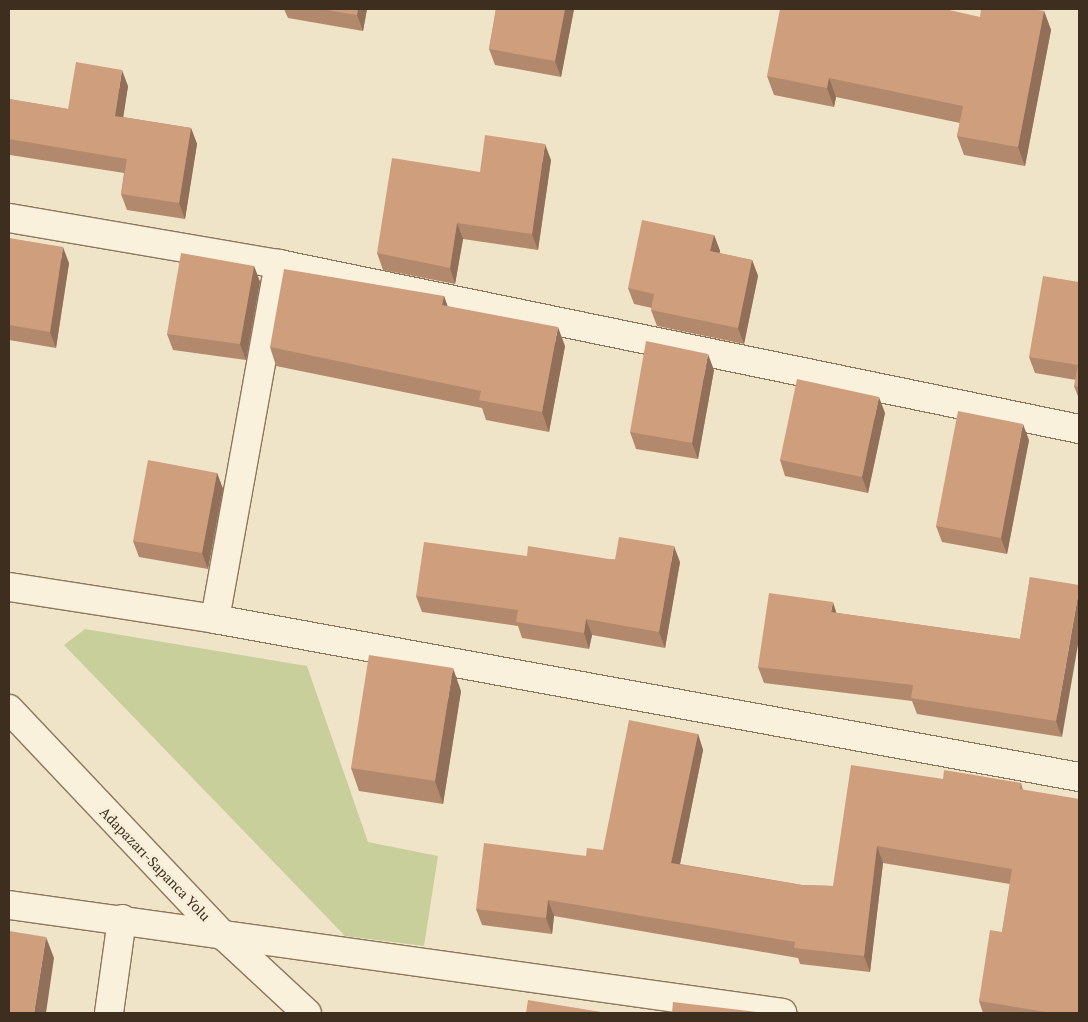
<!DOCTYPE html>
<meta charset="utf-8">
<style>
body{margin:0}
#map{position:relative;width:1088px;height:1022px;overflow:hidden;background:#f0e4c8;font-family:"PT Serif",serif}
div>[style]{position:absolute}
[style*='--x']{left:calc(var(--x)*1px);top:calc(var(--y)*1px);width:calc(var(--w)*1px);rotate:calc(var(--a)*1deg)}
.green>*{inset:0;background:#c9cf9b}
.roads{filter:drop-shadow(1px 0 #8d765c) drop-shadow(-1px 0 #8d765c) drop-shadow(0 1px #8d765c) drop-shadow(0 -1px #8d765c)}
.street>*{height:28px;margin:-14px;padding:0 14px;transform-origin:14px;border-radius:14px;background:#faf1dc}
.secondary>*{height:28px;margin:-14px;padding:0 14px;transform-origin:14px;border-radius:14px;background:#faf1dc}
.wall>*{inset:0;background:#b2896c}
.shaded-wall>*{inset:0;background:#916f58}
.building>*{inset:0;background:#cf9f7d}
span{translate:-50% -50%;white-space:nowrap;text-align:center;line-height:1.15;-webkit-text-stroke:5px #f7eed8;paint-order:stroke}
.street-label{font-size:14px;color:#3d2e20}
.frame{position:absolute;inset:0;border:10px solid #3d2e20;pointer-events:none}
</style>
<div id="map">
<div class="green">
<div style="clip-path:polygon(85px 629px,307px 666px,368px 842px,438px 856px,424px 946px,345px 936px,64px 645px)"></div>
</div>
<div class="roads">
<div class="street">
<div style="--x:9;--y:218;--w:274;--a:9.7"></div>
<div style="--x:279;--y:264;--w:817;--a:11.65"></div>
<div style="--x:9;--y:587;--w:208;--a:8.8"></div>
<div style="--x:215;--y:619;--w:878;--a:10.36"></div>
<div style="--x:215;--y:619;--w:361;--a:-79.8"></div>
<div style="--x:9;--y:905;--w:781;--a:7.94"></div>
<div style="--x:109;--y:1013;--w:95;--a:-82.1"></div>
</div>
<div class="secondary">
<div style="--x:9;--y:709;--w:313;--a:46.6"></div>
<div style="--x:224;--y:936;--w:113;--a:42.9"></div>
</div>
</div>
<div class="wall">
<div style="clip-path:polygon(284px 9px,367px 9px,363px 31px,288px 18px)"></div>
<div style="clip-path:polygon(496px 9px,574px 9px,561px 77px,495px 65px,489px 49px)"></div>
<div style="clip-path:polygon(1044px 11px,1051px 30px,1025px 166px,964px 155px,957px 136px,960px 123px,836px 97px,834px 107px,774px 95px,767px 76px,980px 17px)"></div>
<div style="clip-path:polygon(128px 86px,123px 117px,191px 128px,197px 144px,185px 219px,127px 210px,121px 194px,124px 173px,10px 155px,9px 161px,9px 99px,68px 109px)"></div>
<div style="clip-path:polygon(551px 160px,538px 250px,463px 239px,455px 284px,383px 270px,377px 253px,480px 172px)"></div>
<div style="clip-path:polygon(714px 235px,720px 251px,719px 253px,752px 260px,758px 276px,744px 344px,657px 326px,651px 310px,652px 308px,634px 304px,628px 288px)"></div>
<div style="clip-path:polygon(9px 238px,69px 263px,56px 348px,9px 340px)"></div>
<div style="clip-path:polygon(254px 266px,260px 282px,246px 360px,173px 350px,167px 334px)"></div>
<div style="clip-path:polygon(1079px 282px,1079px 399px,1074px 386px,1076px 380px,1035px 373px,1029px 357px)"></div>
<div style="clip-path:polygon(444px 296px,447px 306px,565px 346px,549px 432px,486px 420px,482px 408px,276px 366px,270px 347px)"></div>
<div style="clip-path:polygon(714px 370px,698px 459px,636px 449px,630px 432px)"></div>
<div style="clip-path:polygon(885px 413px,868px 493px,785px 476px,780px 460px)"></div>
<div style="clip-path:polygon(1029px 440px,1007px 554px,942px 542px,936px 526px)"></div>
<div style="clip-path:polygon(217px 473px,223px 489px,208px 569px,139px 557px,133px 541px)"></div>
<div style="clip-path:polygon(527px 556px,680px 562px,665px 648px,592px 635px,589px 649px,522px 638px,518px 626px,422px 612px,416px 596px)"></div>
<div style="clip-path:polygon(1030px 577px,1062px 737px,917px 714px,912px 701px,764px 683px,758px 667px,837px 613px,1020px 639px)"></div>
<div style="clip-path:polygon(461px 691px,443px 804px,359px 791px,351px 768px)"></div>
<div style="clip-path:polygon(698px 734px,703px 750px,680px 864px,802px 885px,833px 886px,943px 779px,1021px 783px,1023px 790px,1079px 1013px,983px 1013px,979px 1001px,1002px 932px,1010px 884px,883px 863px,870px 972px,800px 964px,798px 958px,554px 916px,552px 934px,482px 925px,476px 909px,586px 856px,603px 850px)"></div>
</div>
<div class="shaded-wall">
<div style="clip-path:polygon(358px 9px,367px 9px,363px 31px,357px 15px)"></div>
<div style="clip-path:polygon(565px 9px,574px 9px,561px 77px,555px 61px)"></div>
<div style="clip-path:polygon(1044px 11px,1051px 30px,1025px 166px,1018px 147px)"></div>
<div style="clip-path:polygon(122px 70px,128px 86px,121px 132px,115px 116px)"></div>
<div style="clip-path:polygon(829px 78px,836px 97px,834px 107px,827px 88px)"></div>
<div style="clip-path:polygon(191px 128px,197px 144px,185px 219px,179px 203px)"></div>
<div style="clip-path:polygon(545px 144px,551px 160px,538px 250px,532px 234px)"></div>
<div style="clip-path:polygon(457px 223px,463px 239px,455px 284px,450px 268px)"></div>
<div style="clip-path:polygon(714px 235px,720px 251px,716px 267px,710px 251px)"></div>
<div style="clip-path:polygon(63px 247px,69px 263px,56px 348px,50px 332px)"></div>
<div style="clip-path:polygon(752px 260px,758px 276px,744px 344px,738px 328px)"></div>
<div style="clip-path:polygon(254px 266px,260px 282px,246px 360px,240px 344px)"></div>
<div style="clip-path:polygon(444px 296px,451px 315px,442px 305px)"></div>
<div style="clip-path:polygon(558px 327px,565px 346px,549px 432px,542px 412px)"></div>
<div style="clip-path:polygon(708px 354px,714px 370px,698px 459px,692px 443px)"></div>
<div style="clip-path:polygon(879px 397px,885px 413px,868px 493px,862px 477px)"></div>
<div style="clip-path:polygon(1023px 424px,1029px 440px,1007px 554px,1001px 538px)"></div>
<div style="clip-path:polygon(217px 473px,223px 489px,208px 569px,202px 553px)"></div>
<div style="clip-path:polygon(674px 546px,680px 562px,665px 648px,659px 632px)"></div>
<div style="clip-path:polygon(1079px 590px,1079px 639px,1062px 737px,1056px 721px)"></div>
<div style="clip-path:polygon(833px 602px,838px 618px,831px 612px)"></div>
<div style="clip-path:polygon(586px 619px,592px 635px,589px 649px,584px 633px)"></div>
<div style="clip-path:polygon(453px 668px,461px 691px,443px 804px,435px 781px)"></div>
<div style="clip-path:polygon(698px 734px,703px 750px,677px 879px,671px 863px)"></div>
<div style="clip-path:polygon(877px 846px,883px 863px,870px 972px,864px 956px)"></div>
<div style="clip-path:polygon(548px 900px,554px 916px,552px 934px,546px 918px)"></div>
<div style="clip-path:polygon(46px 937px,54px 958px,46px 1013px,34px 1013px)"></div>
</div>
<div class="building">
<div style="clip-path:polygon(321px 9px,358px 9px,357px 15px)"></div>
<div style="clip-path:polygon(496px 9px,565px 9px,555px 61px,489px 49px)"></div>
<div style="clip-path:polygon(780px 9px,945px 9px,980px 17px,981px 9px,1033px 9px,1044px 11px,1018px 147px,957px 136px,963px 106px,829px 78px,827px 88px,767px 76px)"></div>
<div style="clip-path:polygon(76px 62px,122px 70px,115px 116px,191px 128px,179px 203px,121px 194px,127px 159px,9px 139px,9px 99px,68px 109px)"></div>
<div style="clip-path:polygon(485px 135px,545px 144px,532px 234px,457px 223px,450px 268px,377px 253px,392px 158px,480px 172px)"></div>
<div style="clip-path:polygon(642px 220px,714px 235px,710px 251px,752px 260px,738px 328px,651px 310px,654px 294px,628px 288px)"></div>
<div style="clip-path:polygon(9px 238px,63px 247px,50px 332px,9px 325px)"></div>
<div style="clip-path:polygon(181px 253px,254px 266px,240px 344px,167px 334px)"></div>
<div style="clip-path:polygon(284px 269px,444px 296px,442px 305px,558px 327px,542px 412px,479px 400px,481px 391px,270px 347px)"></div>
<div style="clip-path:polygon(1043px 276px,1079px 282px,1079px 387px,1074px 386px,1078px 365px,1029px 357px)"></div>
<div style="clip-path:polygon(646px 341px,708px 354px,692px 443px,630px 432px)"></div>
<div style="clip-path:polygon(797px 379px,879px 397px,862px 477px,780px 460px)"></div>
<div style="clip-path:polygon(958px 411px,1023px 424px,1001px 538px,936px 526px)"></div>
<div style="clip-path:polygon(148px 460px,217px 473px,202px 553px,133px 541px)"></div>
<div style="clip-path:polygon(619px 537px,674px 546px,659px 632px,586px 619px,584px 633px,516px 622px,518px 610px,416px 596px,424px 542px,527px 556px,528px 546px,615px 560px)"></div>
<div style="clip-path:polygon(1030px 577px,1079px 585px,1079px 590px,1056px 721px,911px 698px,913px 685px,758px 667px,769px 593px,833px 602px,831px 612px,1020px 639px)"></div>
<div style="clip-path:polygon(369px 655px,453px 668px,435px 781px,351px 768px)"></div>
<div style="clip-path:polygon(629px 720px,698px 734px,671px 863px,802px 885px,833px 886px,851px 765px,943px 779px,944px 770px,1021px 783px,1020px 789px,1079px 799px,1079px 1013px,1052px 1013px,979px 1001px,990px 930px,1002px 932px,1012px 869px,877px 846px,864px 956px,794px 948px,795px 942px,548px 900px,546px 918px,476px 909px,484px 843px,586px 856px,587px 848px,603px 850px)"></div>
<div style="clip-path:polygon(9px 931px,46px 937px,34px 1013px,9px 1013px)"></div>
<div style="clip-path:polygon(528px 1000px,607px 1013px,526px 1013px)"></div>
<div style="clip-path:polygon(673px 1002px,757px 1012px,756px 1013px,672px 1013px)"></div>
</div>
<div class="street-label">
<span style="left:155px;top:864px;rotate:46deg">Adapazarı-Sapanca Yolu</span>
</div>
<div class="frame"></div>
</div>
